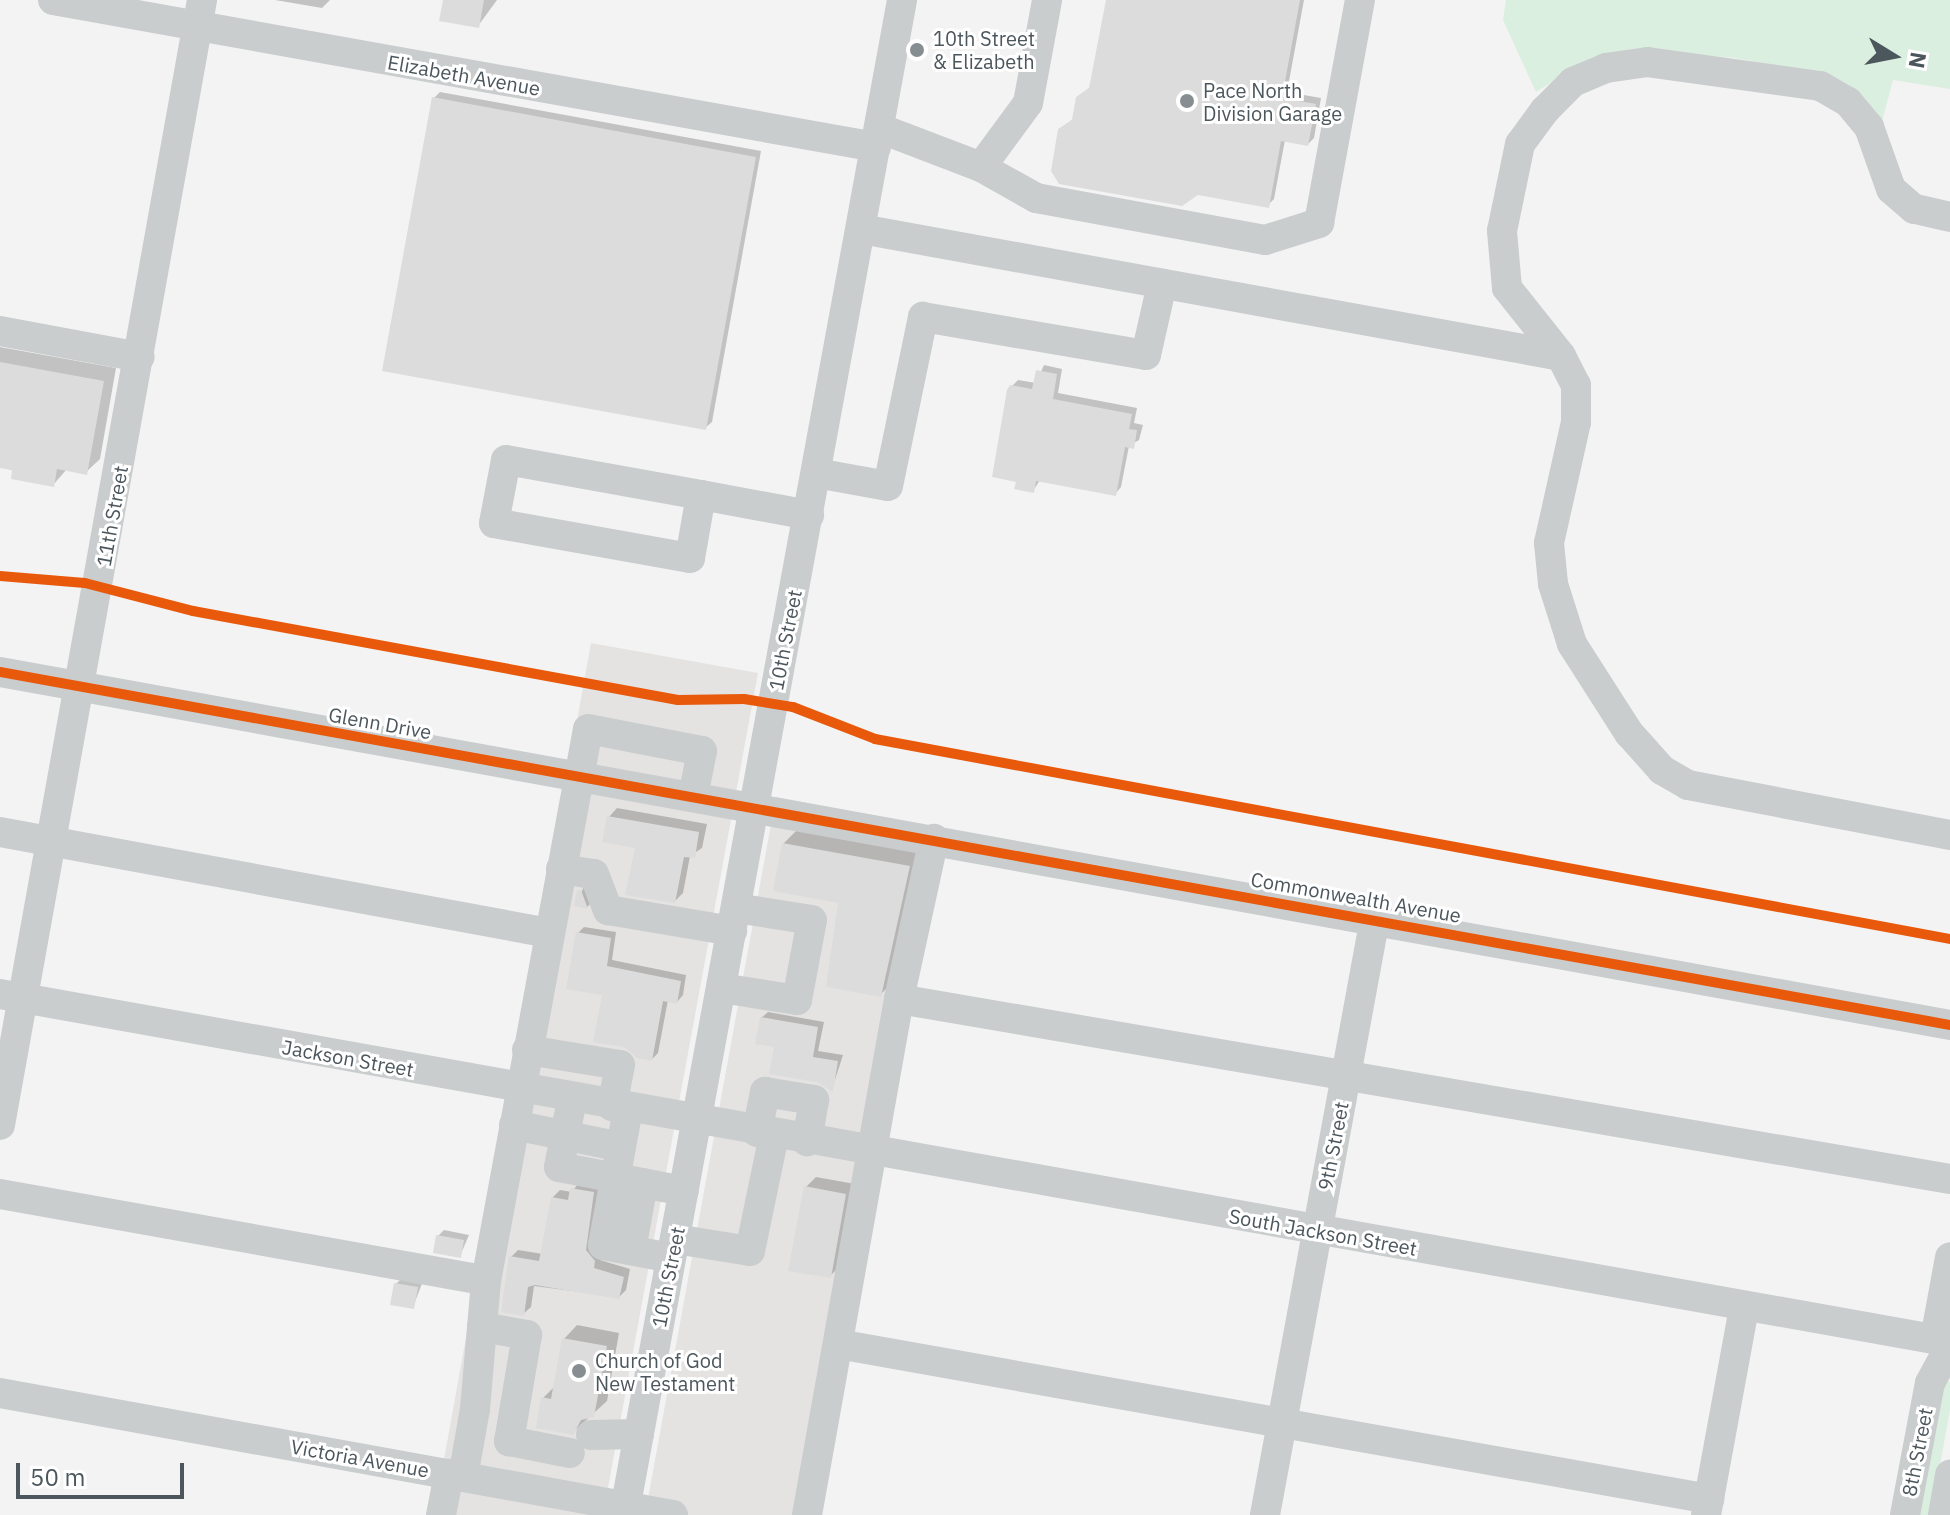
<!DOCTYPE html>
<style>
body{margin:0}
#map{position:relative;width:1950px;height:1515px;overflow:hidden;background:#f3f3f3;font-family:"IBM Plex Sans",sans-serif}
div>[style]{position:absolute}
[style*='--x']{left:calc(var(--x)*1px);top:calc(var(--y)*1px);width:calc(var(--w)*1px);rotate:calc(var(--a)*1deg)}
.commercial>*{inset:0;background:#e4e3e1}
.green>*{inset:0;background:#dbefe0}
.shadow>*{inset:0;background:#0003}
.building>*{inset:0;background:#dcdcdd}
.minor>*{height:30px;margin:-15px;padding:0 15px;transform-origin:15px;border-radius:15px;background:#cacdce}
.cycleway>*{height:10px;margin:-5px;padding:0 5px;transform-origin:5px;border-radius:5px;background:#e8590c}
.dots>*{width:22px;height:22px;translate:-50% -50%;box-sizing:border-box;border:4px solid #fff;border-radius:50%}
span{translate:-50% -50%;white-space:nowrap;text-align:center;line-height:1.15;-webkit-text-stroke:6px #fff;paint-order:stroke}
.poi-label{font-size:20px;color:#4c575d}
.left{translate:0 -50%;text-align:left}
.street-label{font-size:20px;color:#4c575d}
.north{position:absolute;left:1854px;top:16px;width:80px;height:80px;-webkit-text-stroke:6px #fff;paint-order:stroke;rotate:100deg;font-size:22px;font-weight:700;line-height:32px;text-align:center;color:#4c575d}
.north::after{content:'';display:block;margin:auto;width:28px;height:36px;background:#4c575d;clip-path:polygon(50% 0,100% 100%,50% 72%,0 100%)}
.scale{position:absolute;left:16px;top:1463px;width:168px;height:36px;box-sizing:border-box;border:4px solid #4c575d;border-top:0;padding-left:10px;font-size:24px;line-height:28px;white-space:nowrap;color:#4c575d;-webkit-text-stroke:6px #fff;paint-order:stroke}
</style>
<div id="map">
<div class="commercial">
<div style="clip-path:polygon(591px 643px,758px 673px,603px 1515px,434px 1515px)"></div>
<div style="clip-path:polygon(776px 797px,937px 827px,811px 1515px,645px 1515px)"></div>
</div>
<div class="green">
<div style="clip-path:polygon(1506px 0,1950px 0,1950px 89px,1893px 80px,1880px 129px,1817px 73px,1734px 58px,1634px 49px,1592px 57px,1536px 92px,1503px 20px)"></div>
<div style="clip-path:polygon(1945px 1381px,1950px 1382px,1950px 1410px,1931px 1515px,1917px 1515px)"></div>
</div>
<div class="shadow">
<div style="clip-path:polygon(275px 0,330px 0,322px 8px)"></div>
<div style="clip-path:polygon(445px 0,497px 0,478px 26px)"></div>
<div style="clip-path:polygon(1108px 0,1304px 0,1287px 92px,1321px 98px,1314px 138px,1308px 144px,1285px 140px,1274px 199px,1268px 205px,1060px 130px,1074px 118px,1078px 98px,1092px 86px)"></div>
<div style="clip-path:polygon(440px 92px,761px 151px,712px 422px,705px 428px,434px 98px)"></div>
<div style="clip-path:polygon(0 347px,116px 368px,100px 459px,86px 472px,67px 469px,53px 485px,0 466px)"></div>
<div style="clip-path:polygon(1044px 365px,1062px 369px,1058px 393px,1137px 408px,1134px 423px,1143px 425px,1139px 440px,1129px 446px,1121px 487px,1115px 494px,1040px 480px,1033px 491px,1012px 386px,1018px 380px,1036px 383px)"></div>
<div style="clip-path:polygon(617px 808px,707px 824px,702px 848px,690px 856px,683px 893px,675px 901px,637px 846px,609px 817px)"></div>
<div style="clip-path:polygon(797px 830px,922px 853px,894px 981px,880px 995px,840px 902px,783px 844px)"></div>
<div style="clip-path:polygon(585px 884px,593px 901px,587px 907px,576px 905px)"></div>
<div style="clip-path:polygon(584px 927px,616px 932px,612px 960px,686px 975px,683px 995px,677px 1002px,668px 1000px,658px 1053px,652px 1059px,604px 993px,578px 933px)"></div>
<div style="clip-path:polygon(768px 1012px,824px 1022px,818px 1051px,843px 1055px,832px 1089px,776px 1046px,761px 1018px)"></div>
<div style="clip-path:polygon(816px 1177px,855px 1184px,840px 1266px,830px 1276px,806px 1187px)"></div>
<div style="clip-path:polygon(580px 1181px,601px 1185px,600px 1260px,630px 1269px,626px 1290px,619px 1297px,534px 1286px,531px 1307px,523px 1314px,511px 1257px,518px 1250px,543px 1254px,552px 1198px,560px 1190px,572px 1192px)"></div>
<div style="clip-path:polygon(444px 1230px,469px 1235px,460px 1256px,438px 1236px)"></div>
<div style="clip-path:polygon(402px 1278px,423px 1281px,413px 1307px,396px 1284px)"></div>
<div style="clip-path:polygon(577px 1325px,619px 1333px,607px 1401px,572px 1433px,543px 1398px,555px 1386px,564px 1339px)"></div>
</div>
<div class="building">
<div style="clip-path:polygon(443px 0,484px 0,479px 28px,439px 21px)"></div>
<div style="clip-path:polygon(1106px 0,1300px 0,1282px 98px,1316px 104px,1308px 146px,1281px 141px,1269px 208px,1198px 195px,1182px 206px,1059px 184px,1051px 171px,1058px 129px,1072px 120px,1076px 97px,1089px 88px)"></div>
<div style="clip-path:polygon(432px 97px,756px 157px,706px 430px,382px 371px)"></div>
<div style="clip-path:polygon(0 362px,104px 381px,87px 475px,57px 469px,54px 487px,11px 479px,12px 470px,0 468px)"></div>
<div style="clip-path:polygon(1036px 370px,1057px 374px,1053px 399px,1132px 414px,1129px 429px,1137px 430px,1134px 449px,1125px 447px,1116px 496px,1036px 481px,1034px 493px,1014px 489px,1016px 482px,992px 477px,1007px 390px,1010px 385px,1032px 389px)"></div>
<div style="clip-path:polygon(607px 816px,699px 832px,695px 858px,684px 857px,675px 903px,625px 895px,635px 848px,602px 842px)"></div>
<div style="clip-path:polygon(782px 843px,910px 866px,881px 997px,826px 987px,838px 903px,773px 891px)"></div>
<div style="clip-path:polygon(577px 890px,581px 890px,588px 909px,574px 906px)"></div>
<div style="clip-path:polygon(576px 932px,611px 938px,607px 966px,681px 981px,677px 1004px,663px 1001px,652px 1061px,637px 1058px,624px 1047px,593px 1042px,602px 995px,566px 989px)"></div>
<div style="clip-path:polygon(760px 1017px,818px 1027px,813px 1057px,838px 1061px,833px 1092px,817px 1082px,769px 1074px,774px 1047px,755px 1044px)"></div>
<div style="clip-path:polygon(804px 1186px,846px 1194px,831px 1278px,788px 1271px)"></div>
<div style="clip-path:polygon(570px 1188px,594px 1192px,586px 1250px,595px 1261px,594px 1268px,624px 1277px,619px 1299px,535px 1285px,528px 1287px,524px 1316px,501px 1312px,509px 1256px,539px 1261px,551px 1197px,568px 1200px)"></div>
<div style="clip-path:polygon(436px 1235px,464px 1240px,461px 1258px,433px 1253px)"></div>
<div style="clip-path:polygon(394px 1283px,418px 1287px,414px 1309px,390px 1305px)"></div>
<div style="clip-path:polygon(562px 1338px,607px 1346px,594px 1417px,581px 1420px,573px 1435px,536px 1428px,541px 1397px,551px 1399px)"></div>
</div>
<div class="minor">
<div style="--x:53;--y:0;--w:836;--a:10.13"></div>
<div style="--x:879;--y:128;--w:109;--a:20.9"></div>
<div style="--x:981;--y:167;--w:63;--a:29.4"></div>
<div style="--x:1036;--y:198;--w:233;--a:10.4"></div>
<div style="--x:1265;--y:240;--w:57;--a:-17.5"></div>
<div style="--x:1319;--y:223;--w:227;--a:-79.6"></div>
<div style="--x:981;--y:167;--w:79;--a:-53.7"></div>
<div style="--x:1028;--y:103;--w:105;--a:-79.5"></div>
<div style="--x:1950;--y:217;--w:37;--a:-167"></div>
<div style="--x:1914;--y:209;--w:30;--a:-139"></div>
<div style="--x:1891;--y:189;--w:66;--a:-109.5"></div>
<div style="--x:1869;--y:127;--w:33;--a:-130"></div>
<div style="--x:1848;--y:102;--w:32;--a:-150"></div>
<div style="--x:1820;--y:86;--w:174;--a:-172.1"></div>
<div style="--x:1648;--y:62;--w:42;--a:171.9"></div>
<div style="--x:1606;--y:68;--w:36;--a:157"></div>
<div style="--x:1573;--y:82;--w:40;--a:135"></div>
<div style="--x:1545;--y:110;--w:42;--a:126.3"></div>
<div style="--x:1520;--y:144;--w:89;--a:101.7"></div>
<div style="--x:1502;--y:231;--w:57;--a:85"></div>
<div style="--x:1507;--y:288;--w:87;--a:51.5"></div>
<div style="--x:1561;--y:356;--w:33;--a:63"></div>
<div style="--x:1576;--y:385;--w:37;--a:90"></div>
<div style="--x:1576;--y:422;--w:124;--a:102.6"></div>
<div style="--x:1549;--y:543;--w:41;--a:84.4"></div>
<div style="--x:1553;--y:584;--w:63;--a:72.4"></div>
<div style="--x:1572;--y:644;--w:106;--a:57.4"></div>
<div style="--x:1629;--y:733;--w:50;--a:48.3"></div>
<div style="--x:1662;--y:770;--w:30;--a:30"></div>
<div style="--x:1688;--y:785;--w:267;--a:10.8"></div>
<div style="--x:861;--y:229;--w:711;--a:10.28"></div>
<div style="--x:0;--y:331;--w:142;--a:10.5"></div>
<div style="--x:816;--y:473;--w:73;--a:10.2"></div>
<div style="--x:888;--y:486;--w:173;--a:-78.3"></div>
<div style="--x:923;--y:317;--w:226;--a:9.7"></div>
<div style="--x:1146;--y:355;--w:73;--a:-77.3"></div>
<div style="--x:701;--y:495;--w:64;--a:99.9"></div>
<div style="--x:690;--y:558;--w:199;--a:-169.9"></div>
<div style="--x:494;--y:523;--w:64;--a:-79.2"></div>
<div style="--x:506;--y:460;--w:198;--a:10.2"></div>
<div style="--x:701;--y:495;--w:110;--a:10.5"></div>
<div style="--x:0;--y:672;--w:1982;--a:10.26"></div>
<div style="--x:0;--y:832;--w:558;--a:10.42"></div>
<div style="--x:561;--y:869;--w:33;--a:9"></div>
<div style="--x:594;--y:874;--w:39;--a:69"></div>
<div style="--x:608;--y:910;--w:126;--a:9.6"></div>
<div style="--x:721;--y:988;--w:77;--a:9"></div>
<div style="--x:797;--y:1000;--w:81;--a:-79.4"></div>
<div style="--x:812;--y:920;--w:77;--a:-171"></div>
<div style="--x:0;--y:994;--w:1981;--a:10.12"></div>
<div style="--x:899;--y:999;--w:1066;--a:9.72"></div>
<div style="--x:527;--y:1050;--w:94;--a:9.2"></div>
<div style="--x:620;--y:1065;--w:42;--a:101"></div>
<div style="--x:572;--y:1099;--w:69;--a:100.8"></div>
<div style="--x:559;--y:1167;--w:127;--a:10.9"></div>
<div style="--x:628;--y:1109;--w:138;--a:100.4"></div>
<div style="--x:603;--y:1245;--w:69;--a:10.8"></div>
<div style="--x:0;--y:1125;--w:1143;--a:-79.82"></div>
<div style="--x:514;--y:1125;--w:109;--a:11.6"></div>
<div style="--x:757;--y:1132;--w:41;--a:-78.7"></div>
<div style="--x:765;--y:1092;--w:50;--a:9.3"></div>
<div style="--x:814;--y:1100;--w:42;--a:99.7"></div>
<div style="--x:0;--y:1194;--w:494;--a:10.1"></div>
<div style="--x:675;--y:1239;--w:76;--a:9.1"></div>
<div style="--x:750;--y:1251;--w:118;--a:-78.3"></div>
<div style="--x:631;--y:1250;--w:68;--a:-79.8"></div>
<div style="--x:482;--y:1327;--w:46;--a:10.1"></div>
<div style="--x:527;--y:1335;--w:108;--a:99.6"></div>
<div style="--x:509;--y:1441;--w:62;--a:11.1"></div>
<div style="--x:1935;--y:1339;--w:83;--a:-79.6"></div>
<div style="--x:838;--y:1344;--w:885;--a:10.09"></div>
<div style="--x:0;--y:1393;--w:684;--a:10.27"></div>
<div style="--x:591;--y:1435;--w:48;--a:-1.2"></div>
<div style="--x:463;--y:1477;--w:69;--a:-80"></div>
<div style="--x:475;--y:1409;--w:128;--a:-85.1"></div>
<div style="--x:486;--y:1281;--w:561;--a:-79.53"></div>
<div style="--x:588;--y:729;--w:116;--a:10.9"></div>
<div style="--x:702;--y:751;--w:47;--a:101.1"></div>
<div style="--x:441;--y:1515;--w:42;--a:-79"></div>
<div style="--x:624;--y:1515;--w:1540;--a:-79.6"></div>
<div style="--x:807;--y:1515;--w:524;--a:-79.89"></div>
<div style="--x:899;--y:999;--w:164;--a:-77.7"></div>
<div style="--x:1265;--y:1515;--w:607;--a:-79.56"></div>
<div style="--x:1706;--y:1515;--w:211;--a:-79.6"></div>
<div style="--x:1905;--y:1515;--w:134;--a:-79.3"></div>
<div style="--x:1930;--y:1383;--w:42;--a:-61.6"></div>
<div style="--x:1943;--y:1515;--w:41;--a:-80.1"></div>
</div>
<div class="cycleway">
<div style="--x:0;--y:576;--w:85;--a:4.7"></div>
<div style="--x:85;--y:583;--w:112;--a:14.5"></div>
<div style="--x:193;--y:611;--w:493;--a:10.4"></div>
<div style="--x:678;--y:700;--w:66;--a:-0.9"></div>
<div style="--x:744;--y:699;--w:50;--a:9.3"></div>
<div style="--x:793;--y:707;--w:88;--a:21.3"></div>
<div style="--x:875;--y:739;--w:1093;--a:10.54"></div>
<div style="--x:0;--y:672;--w:1982;--a:10.26"></div>
</div>
<div class="dots">
<div style="left:917px;top:50px;background:#868e92"></div>
<div style="left:1187px;top:101px;background:#868e92"></div>
<div style="left:579px;top:1371px;background:#868e92"></div>
</div>
<div class="poi-label">
<span class="left" style="left:933px;top:50px">10th Street<br>&amp; Elizabeth</span>
<span class="left" style="left:1203px;top:102px">Pace North<br>Division Garage</span>
<span class="left" style="left:595px;top:1372px">Church of God<br>New Testament</span>
</div>
<div class="street-label">
<span style="left:464px;top:75px;rotate:10deg">Elizabeth Avenue</span>
<span style="left:112px;top:516px;rotate:-80deg">11th Street</span>
<span style="left:785px;top:640px;rotate:-79deg">10th Street</span>
<span style="left:380px;top:723px;rotate:10deg">Glenn Drive</span>
<span style="left:1356px;top:897px;rotate:10deg">Commonwealth Avenue</span>
<span style="left:348px;top:1058px;rotate:10deg">Jackson Street</span>
<span style="left:1333px;top:1146px;rotate:-79deg">9th Street</span>
<span style="left:1323px;top:1232px;rotate:10deg">South Jackson Street</span>
<span style="left:668px;top:1277px;rotate:-79deg">10th Street</span>
<span style="left:1917px;top:1452px;rotate:-79deg">8th Street</span>
<span style="left:360px;top:1458px;rotate:10deg">Victoria Avenue</span>
</div>
<div class="north">N</div>
<div class="scale">50 m</div>
</div>
